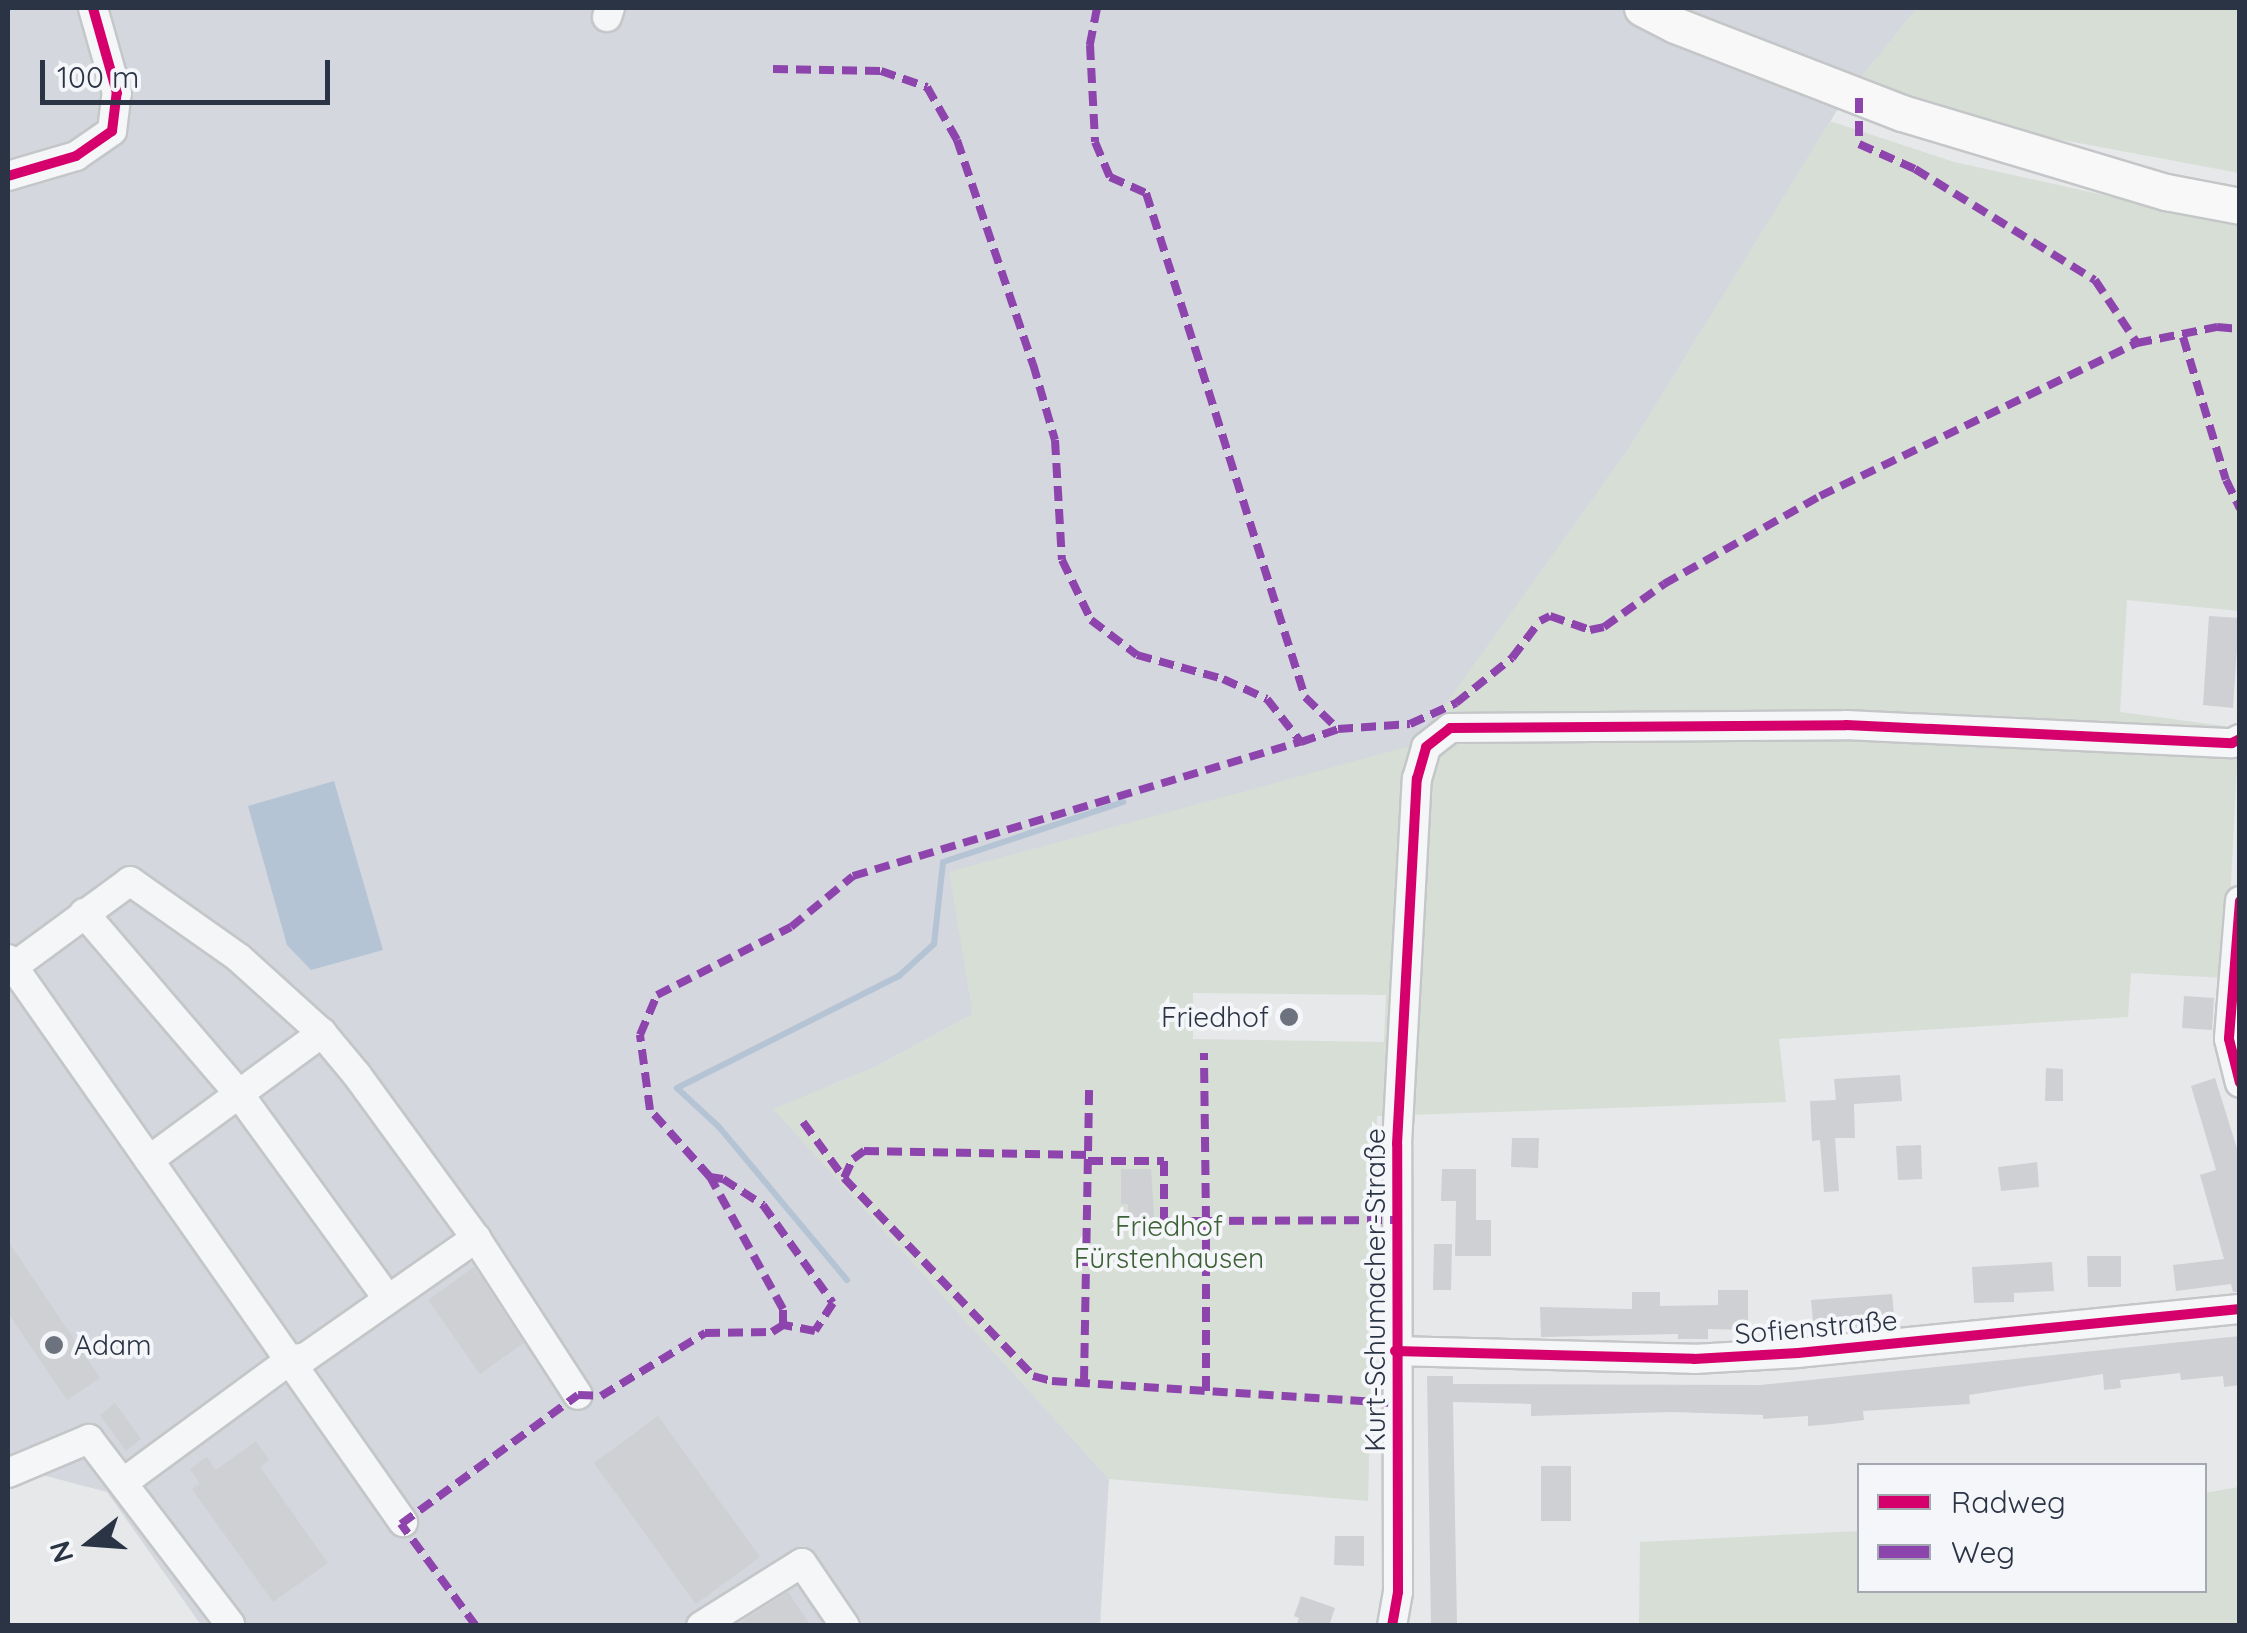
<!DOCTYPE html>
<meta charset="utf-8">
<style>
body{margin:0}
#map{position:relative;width:2247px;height:1633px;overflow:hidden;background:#e6e8ea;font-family:Quicksand,sans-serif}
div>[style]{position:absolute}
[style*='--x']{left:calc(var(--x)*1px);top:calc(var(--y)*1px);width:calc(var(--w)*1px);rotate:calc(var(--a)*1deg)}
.built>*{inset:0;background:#d4d7dd}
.green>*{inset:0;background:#d6ded6}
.water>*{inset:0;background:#b4c4d5}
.stream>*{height:6px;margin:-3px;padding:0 3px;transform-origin:3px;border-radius:3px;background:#b4c4d5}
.building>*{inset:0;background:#ced0d3}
.roads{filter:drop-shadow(2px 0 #c4c6c8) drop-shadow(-2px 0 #c4c6c8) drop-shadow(0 2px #c4c6c8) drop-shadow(0 -2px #c4c6c8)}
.minor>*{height:28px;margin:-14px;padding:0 14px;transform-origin:14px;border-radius:14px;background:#f5f6f7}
.major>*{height:35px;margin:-17.5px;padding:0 17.5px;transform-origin:17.5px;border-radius:17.5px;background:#f8f8f8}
.quiet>*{height:8px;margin-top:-4px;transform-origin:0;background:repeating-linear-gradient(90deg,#8e44ad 0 15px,transparent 0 23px)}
.cycleway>*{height:10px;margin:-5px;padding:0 5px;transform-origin:5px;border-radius:5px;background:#d6006c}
.dots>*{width:28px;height:28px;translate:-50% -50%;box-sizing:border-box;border:5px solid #f4f6f9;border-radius:50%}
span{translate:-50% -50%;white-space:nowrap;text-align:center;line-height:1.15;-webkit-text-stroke:8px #f4f6f9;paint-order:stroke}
.poi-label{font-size:28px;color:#2b3445}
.right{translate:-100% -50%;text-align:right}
.left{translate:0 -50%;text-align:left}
.park-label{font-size:28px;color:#3f6138}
.street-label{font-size:28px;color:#2b3445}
.frame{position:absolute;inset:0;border:10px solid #2b3445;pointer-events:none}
.legend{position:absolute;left:1857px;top:1463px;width:350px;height:130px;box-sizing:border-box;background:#f4f6f9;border:2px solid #a4a8b1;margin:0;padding:12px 18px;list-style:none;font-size:30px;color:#2b3445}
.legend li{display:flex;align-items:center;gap:20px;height:50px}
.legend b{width:50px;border:2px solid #a4a8b1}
.north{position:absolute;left:40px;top:1493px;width:100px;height:100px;-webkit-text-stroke:8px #f4f6f9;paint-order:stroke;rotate:253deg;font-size:28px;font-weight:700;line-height:40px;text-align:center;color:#2b3445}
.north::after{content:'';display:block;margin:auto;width:35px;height:45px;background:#2b3445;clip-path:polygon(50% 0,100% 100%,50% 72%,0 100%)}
.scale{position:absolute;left:40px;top:60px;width:290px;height:45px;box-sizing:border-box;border:5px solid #2b3445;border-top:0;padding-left:12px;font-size:30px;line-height:35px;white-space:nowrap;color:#2b3445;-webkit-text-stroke:8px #f4f6f9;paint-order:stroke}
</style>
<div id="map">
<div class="built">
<div style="clip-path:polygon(8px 8px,1917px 8px,1844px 99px,1630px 447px,1417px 745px,950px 872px,973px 1014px,875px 1067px,774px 1109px,1109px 1479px,1100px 1625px,201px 1625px,107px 1492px,8px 1466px)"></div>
</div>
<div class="green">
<div style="clip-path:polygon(1917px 8px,2239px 8px,2239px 173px,1844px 99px)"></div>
<div style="clip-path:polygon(evenodd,1830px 121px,1954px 162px,2239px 225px,2239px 611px,2127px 600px,2120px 712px,2239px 728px,2226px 978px,2131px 973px,2128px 1017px,1779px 1039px,1786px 1102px,1377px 1116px,1368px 1501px,1109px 1479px,773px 1109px,875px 1067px,973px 1014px,949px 872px,1417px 744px,1630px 447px,1830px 121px,1193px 993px,1386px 995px,1384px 1042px,1193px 1039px,1193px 993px)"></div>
<div style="clip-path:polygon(2239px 1487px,2239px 1625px,1639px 1625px,1640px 1542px,1859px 1531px,1860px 1590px,2204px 1590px,2205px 1493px)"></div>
</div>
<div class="water">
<div style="clip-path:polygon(334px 781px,383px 950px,311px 970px,287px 945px,248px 806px)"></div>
</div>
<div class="stream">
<div style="--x:847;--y:1280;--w:199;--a:-129.9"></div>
<div style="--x:719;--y:1127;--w:57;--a:-137.1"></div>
<div style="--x:677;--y:1088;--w:249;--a:-26.8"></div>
<div style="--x:899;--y:976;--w:47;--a:-42.4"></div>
<div style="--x:934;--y:944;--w:82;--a:-83.7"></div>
<div style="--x:943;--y:862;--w:190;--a:-18.4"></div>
</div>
<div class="building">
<div style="clip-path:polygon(2209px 616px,2239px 618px,2233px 708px,2203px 705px)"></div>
<div style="clip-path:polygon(2184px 996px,2214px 998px,2212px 1030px,2182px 1028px)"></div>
<div style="clip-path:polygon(2046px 1068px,2063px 1069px,2063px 1101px,2045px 1101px)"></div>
<div style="clip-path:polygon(1900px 1075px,1902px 1101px,1854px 1104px,1855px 1138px,1835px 1138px,1839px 1191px,1824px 1192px,1820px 1140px,1812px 1141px,1810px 1101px,1836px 1100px,1834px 1079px)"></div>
<div style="clip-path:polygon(2215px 1078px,2240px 1158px,2240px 1292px,2233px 1292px,2231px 1284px,2176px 1291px,2173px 1265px,2224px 1259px,2200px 1175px,2216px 1170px,2191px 1086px)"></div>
<div style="clip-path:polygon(1512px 1138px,1539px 1138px,1538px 1168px,1511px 1167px)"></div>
<div style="clip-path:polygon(1921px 1145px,1922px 1179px,1898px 1180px,1896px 1146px)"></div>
<div style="clip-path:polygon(2037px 1162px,2039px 1187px,2001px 1191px,1998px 1167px)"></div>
<div style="clip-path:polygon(1121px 1169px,1151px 1169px,1155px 1231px,1128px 1231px,1128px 1204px,1121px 1204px)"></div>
<div style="clip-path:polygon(1442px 1169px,1476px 1169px,1476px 1220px,1491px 1220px,1491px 1256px,1455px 1256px,1456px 1201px,1441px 1201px)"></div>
<div style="clip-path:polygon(8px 1241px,100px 1378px,67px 1400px,8px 1313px)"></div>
<div style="clip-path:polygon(1434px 1244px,1452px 1244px,1451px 1290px,1433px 1290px)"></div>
<div style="clip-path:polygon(2087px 1256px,2121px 1256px,2121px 1287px,2088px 1287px)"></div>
<div style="clip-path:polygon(2052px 1262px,2054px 1291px,2014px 1293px,2014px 1302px,1974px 1303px,1972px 1267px)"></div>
<div style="clip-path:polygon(474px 1267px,524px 1343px,480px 1374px,428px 1300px)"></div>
<div style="clip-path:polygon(1718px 1290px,1748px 1290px,1748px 1330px,1708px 1329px,1708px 1339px,1678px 1339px,1678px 1334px,1541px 1337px,1540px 1307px,1632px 1309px,1632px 1292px,1660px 1292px,1660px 1306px,1718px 1305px)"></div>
<div style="clip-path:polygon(1892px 1294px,1895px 1326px,1814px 1332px,1811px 1300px)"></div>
<div style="clip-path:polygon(2240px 1336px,2240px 1385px,2224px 1387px,2223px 1376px,2181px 1380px,2180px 1373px,2120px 1380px,2121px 1388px,2104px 1390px,2103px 1374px,1969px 1395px,1970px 1404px,1863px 1411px,1864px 1420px,1832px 1424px,1808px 1426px,1808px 1416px,1763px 1419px,1763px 1415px,1671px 1412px,1531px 1416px,1531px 1404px,1453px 1402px,1457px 1626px,1431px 1626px,1427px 1376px,1453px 1376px,1453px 1384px,1761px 1385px)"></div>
<div style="clip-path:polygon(115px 1403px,141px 1439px,126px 1451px,100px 1415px)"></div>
<div style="clip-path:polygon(658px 1416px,760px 1557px,696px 1604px,594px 1463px)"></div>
<div style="clip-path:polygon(256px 1441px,269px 1460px,260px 1467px,328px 1563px,273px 1602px,192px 1489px,200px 1484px,190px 1469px,207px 1457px,216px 1470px)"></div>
<div style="clip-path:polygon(1541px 1466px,1571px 1466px,1571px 1521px,1541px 1521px)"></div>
<div style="clip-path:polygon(1335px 1536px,1364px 1536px,1364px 1566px,1334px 1565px)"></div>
<div style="clip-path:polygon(788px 1592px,811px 1626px,735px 1626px)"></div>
<div style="clip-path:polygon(1301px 1596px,1335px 1608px,1329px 1626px,1296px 1626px,1299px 1618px,1294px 1616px)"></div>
</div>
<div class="roads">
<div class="minor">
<div style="--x:607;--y:17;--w:9;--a:-72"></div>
<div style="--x:8;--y:176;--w:71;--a:-16.4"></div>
<div style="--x:76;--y:156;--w:44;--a:-34.8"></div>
<div style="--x:112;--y:131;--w:38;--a:-83"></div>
<div style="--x:117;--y:93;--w:88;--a:-105.8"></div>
<div style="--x:2240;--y:901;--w:138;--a:94.6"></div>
<div style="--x:2229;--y:1039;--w:45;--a:76"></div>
<div style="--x:84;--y:913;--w:238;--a:49.4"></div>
<div style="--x:239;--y:1094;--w:253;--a:54"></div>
<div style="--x:8;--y:959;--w:688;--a:54.95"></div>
<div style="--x:13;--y:967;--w:145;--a:-36.3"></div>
<div style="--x:130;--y:881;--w:133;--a:35.2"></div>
<div style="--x:239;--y:958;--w:112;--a:42.1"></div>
<div style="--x:322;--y:1033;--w:55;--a:50.2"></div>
<div style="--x:357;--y:1075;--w:202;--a:53.9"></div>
<div style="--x:476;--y:1238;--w:187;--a:57"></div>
<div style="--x:149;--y:1160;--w:215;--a:-36.3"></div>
<div style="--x:1395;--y:1351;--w:299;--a:1.5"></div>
<div style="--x:1694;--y:1359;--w:104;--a:-3.3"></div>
<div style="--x:1798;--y:1353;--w:444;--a:-5.7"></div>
<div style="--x:8;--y:1473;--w:88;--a:-22.8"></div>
<div style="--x:89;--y:1439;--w:233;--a:52.7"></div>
<div style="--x:124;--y:1482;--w:206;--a:-36.3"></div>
<div style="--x:290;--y:1360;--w:16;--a:-11"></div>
<div style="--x:306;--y:1357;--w:208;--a:-35"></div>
<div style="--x:701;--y:1626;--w:119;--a:-32"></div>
<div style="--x:802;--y:1563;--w:76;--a:55.7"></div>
<div style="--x:1392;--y:1626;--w:35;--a:-80"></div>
<div style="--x:1398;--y:1592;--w:448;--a:-90.1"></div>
<div style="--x:1397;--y:1144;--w:366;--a:-86.9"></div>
<div style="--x:1417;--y:779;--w:33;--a:-74"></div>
<div style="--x:1426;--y:747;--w:31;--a:-38"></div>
<div style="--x:1450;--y:728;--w:396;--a:-0.4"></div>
<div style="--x:1846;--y:725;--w:386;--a:2.7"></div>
<div style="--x:2232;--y:743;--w:9;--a:-27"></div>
</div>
<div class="major">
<div style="--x:1642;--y:8;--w:37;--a:27"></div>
<div style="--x:1675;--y:25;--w:243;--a:21.2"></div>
<div style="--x:1902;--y:113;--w:276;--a:16.7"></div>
<div style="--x:2166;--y:192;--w:75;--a:10.7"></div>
</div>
</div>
<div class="quiet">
<div style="--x:1097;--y:8;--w:38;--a:101"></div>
<div style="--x:1090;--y:45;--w:97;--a:87"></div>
<div style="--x:1095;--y:142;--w:38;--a:67"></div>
<div style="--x:1110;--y:177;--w:39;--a:24"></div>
<div style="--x:1146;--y:193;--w:528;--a:72.49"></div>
<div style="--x:1305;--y:697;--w:46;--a:44.1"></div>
<div style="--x:773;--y:69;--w:108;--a:1.1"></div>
<div style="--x:881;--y:71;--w:49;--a:19.2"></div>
<div style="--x:927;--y:87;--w:61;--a:60.5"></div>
<div style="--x:957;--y:140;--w:237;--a:71.3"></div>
<div style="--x:1033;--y:364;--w:79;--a:73.9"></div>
<div style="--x:1055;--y:440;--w:120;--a:86.7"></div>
<div style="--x:1062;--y:560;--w:67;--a:64.2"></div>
<div style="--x:1091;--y:620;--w:58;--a:37.3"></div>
<div style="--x:1137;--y:655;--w:89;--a:15.6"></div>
<div style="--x:1223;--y:679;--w:48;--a:24.4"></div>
<div style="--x:1267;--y:699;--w:55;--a:51.7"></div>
<div style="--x:1301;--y:742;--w:39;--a:-19"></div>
<div style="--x:1338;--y:729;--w:72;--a:-4"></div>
<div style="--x:1410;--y:724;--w:51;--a:-24.5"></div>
<div style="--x:1456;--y:703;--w:72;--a:-38.8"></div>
<div style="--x:1512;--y:658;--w:46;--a:-52.9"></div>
<div style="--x:1540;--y:621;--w:11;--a:-27"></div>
<div style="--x:1550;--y:616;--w:42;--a:19.3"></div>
<div style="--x:1590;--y:630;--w:14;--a:-12"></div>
<div style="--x:1604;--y:627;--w:74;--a:-35.6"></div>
<div style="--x:1664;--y:584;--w:179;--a:-29.4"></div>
<div style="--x:1820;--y:496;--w:352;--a:-25.8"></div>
<div style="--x:2137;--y:343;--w:82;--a:-11.3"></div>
<div style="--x:2217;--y:327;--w:23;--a:5"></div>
<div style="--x:1859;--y:98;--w:46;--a:90"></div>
<div style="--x:1859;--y:144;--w:61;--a:24.1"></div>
<div style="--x:1915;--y:169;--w:211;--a:31.7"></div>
<div style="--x:2095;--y:280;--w:76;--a:56.3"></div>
<div style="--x:2183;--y:337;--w:149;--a:73.3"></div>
<div style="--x:2226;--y:480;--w:32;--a:64"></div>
<div style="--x:803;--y:1122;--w:69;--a:53.8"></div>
<div style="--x:844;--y:1178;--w:274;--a:46.3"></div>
<div style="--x:1033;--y:1376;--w:20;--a:15"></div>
<div style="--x:1052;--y:1381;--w:345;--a:3.7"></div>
<div style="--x:1088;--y:1161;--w:76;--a:0"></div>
<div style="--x:1164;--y:1161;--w:60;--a:90"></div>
<div style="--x:1164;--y:1221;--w:42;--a:0"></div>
<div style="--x:1206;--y:1221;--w:168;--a:-90.7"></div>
<div style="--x:710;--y:1177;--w:13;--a:9"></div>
<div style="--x:723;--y:1179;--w:48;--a:33"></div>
<div style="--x:763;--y:1205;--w:120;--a:54.5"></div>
<div style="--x:833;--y:1303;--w:33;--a:123"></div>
<div style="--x:815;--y:1331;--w:33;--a:-169"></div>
<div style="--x:844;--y:1178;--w:21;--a:-65"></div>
<div style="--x:853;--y:1159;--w:14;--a:-36"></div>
<div style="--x:864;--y:1151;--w:224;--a:1"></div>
<div style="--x:1084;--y:1381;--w:295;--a:-89"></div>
<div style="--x:1206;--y:1391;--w:170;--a:-90"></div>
<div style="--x:1206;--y:1221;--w:190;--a:-0.3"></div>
<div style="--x:230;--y:1624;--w:2;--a:90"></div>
<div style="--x:476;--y:1626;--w:127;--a:-126.3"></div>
<div style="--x:401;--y:1524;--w:219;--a:-36.1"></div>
<div style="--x:578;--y:1395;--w:23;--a:2"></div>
<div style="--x:601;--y:1396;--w:122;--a:-31.2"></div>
<div style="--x:705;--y:1333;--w:67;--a:-0.9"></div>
<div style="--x:772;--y:1332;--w:13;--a:-32"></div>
<div style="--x:783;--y:1325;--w:16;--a:-90"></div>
<div style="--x:783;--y:1309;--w:151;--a:-118.9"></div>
<div style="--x:710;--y:1177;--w:90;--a:-131.8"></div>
<div style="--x:650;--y:1110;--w:76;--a:-97.6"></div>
<div style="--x:640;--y:1035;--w:43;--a:-67"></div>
<div style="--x:657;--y:995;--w:150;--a:-26.9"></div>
<div style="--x:791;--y:927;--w:80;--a:-39.4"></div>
<div style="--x:853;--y:876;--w:468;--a:-16.7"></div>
</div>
<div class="cycleway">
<div style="--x:8;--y:176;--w:71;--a:-16.4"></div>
<div style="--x:76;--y:156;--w:44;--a:-34.8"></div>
<div style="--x:112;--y:131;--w:38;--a:-83"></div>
<div style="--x:117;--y:93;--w:88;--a:-105.8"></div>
<div style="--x:2240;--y:901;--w:138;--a:94.6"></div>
<div style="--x:2229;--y:1039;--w:45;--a:76"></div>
<div style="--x:1395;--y:1351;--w:299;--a:1.5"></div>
<div style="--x:1694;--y:1359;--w:104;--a:-3.3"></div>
<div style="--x:1798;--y:1353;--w:444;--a:-5.7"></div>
<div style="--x:1392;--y:1626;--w:35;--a:-80"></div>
<div style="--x:1398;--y:1592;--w:448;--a:-90.1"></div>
<div style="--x:1397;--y:1144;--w:366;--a:-86.9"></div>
<div style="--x:1417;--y:779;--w:33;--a:-74"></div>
<div style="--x:1426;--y:747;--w:31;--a:-38"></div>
<div style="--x:1450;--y:728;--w:396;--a:-0.4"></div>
<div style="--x:1846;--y:725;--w:386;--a:2.7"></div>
<div style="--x:2232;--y:743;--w:9;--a:-27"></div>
</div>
<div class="dots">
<div style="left:1289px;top:1017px;background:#6c737f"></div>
<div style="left:54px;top:1345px;background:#6c737f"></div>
</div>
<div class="poi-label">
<span class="right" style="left:1269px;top:1017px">Friedhof</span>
<span class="left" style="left:74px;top:1345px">Adam</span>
</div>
<div class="park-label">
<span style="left:1169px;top:1242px">Friedhof<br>Fürstenhausen</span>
</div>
<div class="street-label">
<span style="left:1375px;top:1290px;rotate:-90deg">Kurt-Schumacher-Straße</span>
<span style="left:1816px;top:1327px;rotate:-5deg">Sofienstraße</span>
</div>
<div class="frame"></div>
<ul class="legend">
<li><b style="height:12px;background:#d6006c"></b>Radweg</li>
<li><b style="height:12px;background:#8e44ad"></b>Weg</li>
</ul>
<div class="north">N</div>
<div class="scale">100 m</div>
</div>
